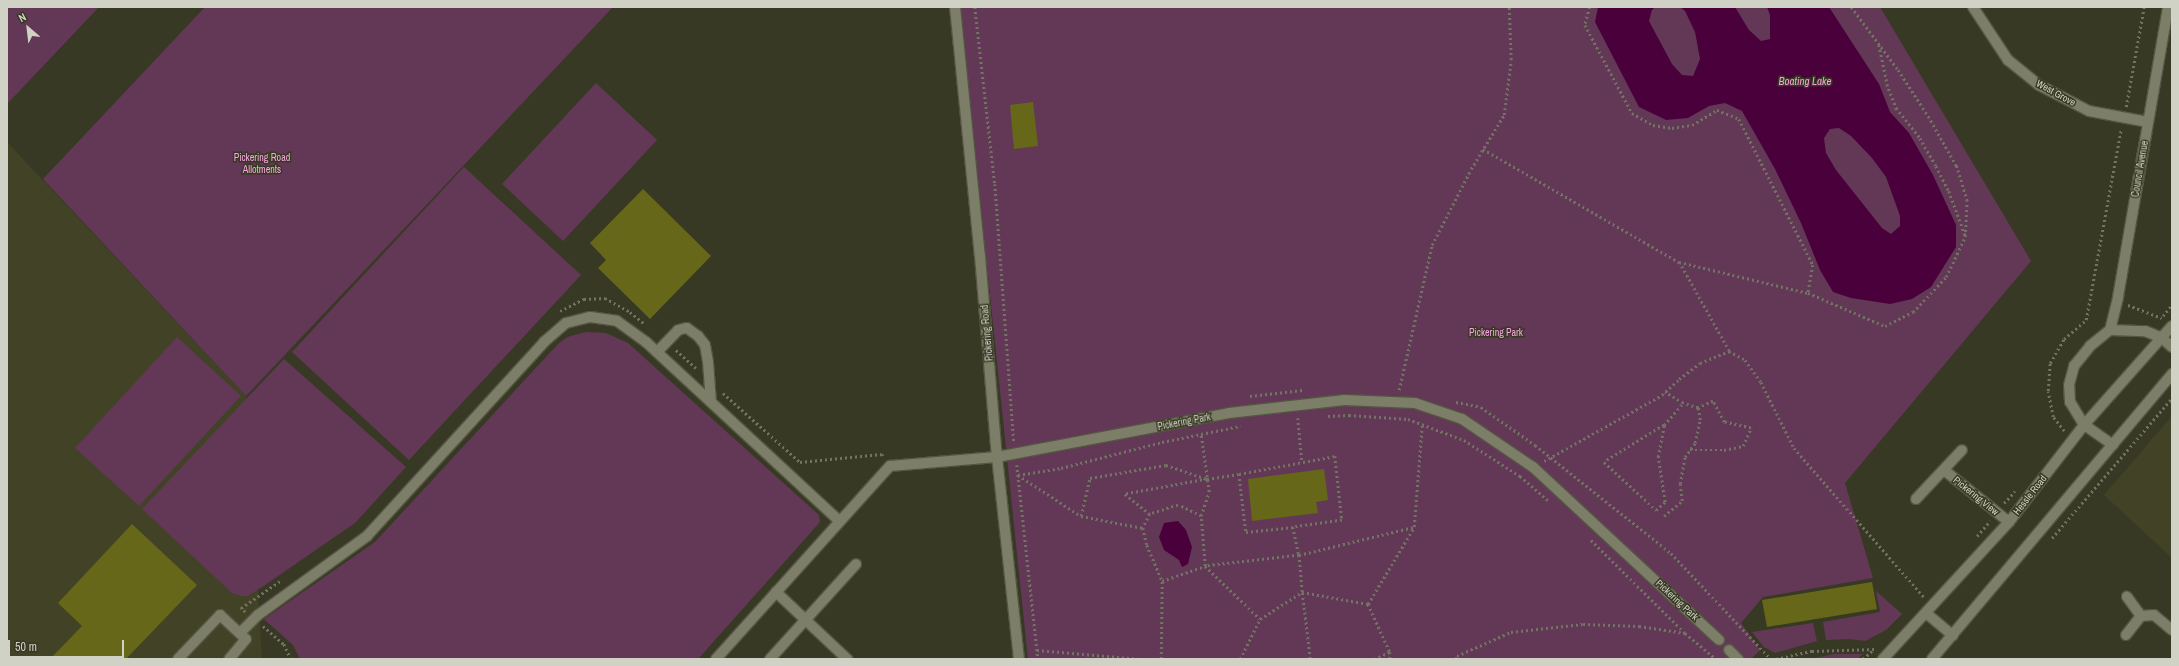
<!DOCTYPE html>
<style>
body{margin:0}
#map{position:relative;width:2179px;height:666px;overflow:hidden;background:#383924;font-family:"Archivo Narrow",sans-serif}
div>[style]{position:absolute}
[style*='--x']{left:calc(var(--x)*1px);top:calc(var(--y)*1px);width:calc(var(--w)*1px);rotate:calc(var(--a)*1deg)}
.built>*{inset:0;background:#414226}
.green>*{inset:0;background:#633856}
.water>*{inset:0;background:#4a003b}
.building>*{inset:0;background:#666718}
.path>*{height:2.5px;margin-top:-1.25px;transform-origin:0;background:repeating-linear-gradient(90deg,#727362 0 2px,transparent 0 5px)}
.roads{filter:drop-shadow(1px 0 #554) drop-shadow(-1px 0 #554) drop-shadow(0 1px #554) drop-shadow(0 -1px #554)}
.minor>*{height:10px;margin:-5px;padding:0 5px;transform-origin:5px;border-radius:5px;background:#7d7e67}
span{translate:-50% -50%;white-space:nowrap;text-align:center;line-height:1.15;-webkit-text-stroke:3px #383924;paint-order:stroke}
.street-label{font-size:10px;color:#d1d2c6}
.park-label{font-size:10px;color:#fba7e1}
.water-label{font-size:11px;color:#f4a1da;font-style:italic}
.frame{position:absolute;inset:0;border:8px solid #d1d2c6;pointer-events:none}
.north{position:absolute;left:8px;top:8px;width:40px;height:40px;-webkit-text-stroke:3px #383924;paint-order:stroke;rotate:332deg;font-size:11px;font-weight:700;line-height:16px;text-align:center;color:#d1d2c6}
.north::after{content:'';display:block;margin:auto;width:14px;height:18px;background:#d1d2c6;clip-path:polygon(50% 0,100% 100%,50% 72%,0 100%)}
.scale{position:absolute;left:8px;top:640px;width:116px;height:18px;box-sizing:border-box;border:2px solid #d1d2c6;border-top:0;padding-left:5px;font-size:12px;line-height:14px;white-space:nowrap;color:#d1d2c6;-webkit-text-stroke:3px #383924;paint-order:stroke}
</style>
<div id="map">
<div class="built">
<div style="clip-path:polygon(7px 142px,246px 396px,262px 659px,7px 659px)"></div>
<div style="clip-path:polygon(2172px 416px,2172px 558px,2104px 495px)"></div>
</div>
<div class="green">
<div style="clip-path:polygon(7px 7px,99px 7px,7px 104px)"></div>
<div style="clip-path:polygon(205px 7px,613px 7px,246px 396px,43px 179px)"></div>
<div style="clip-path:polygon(960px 7px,1880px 7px,2031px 261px,1845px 483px,1873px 578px,1763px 597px,1741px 623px,1760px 650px,1751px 659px,1028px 659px)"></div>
<div style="clip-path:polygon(596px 83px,657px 140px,563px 241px,502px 184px)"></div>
<div style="clip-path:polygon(464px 167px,581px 275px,409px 460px,292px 352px)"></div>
<div style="clip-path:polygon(586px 332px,606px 333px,628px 343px,819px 515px,820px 522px,698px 659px,300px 659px,293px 645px,264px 619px,375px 542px,558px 344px,567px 337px)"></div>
<div style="clip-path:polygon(177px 337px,241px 396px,139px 506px,75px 448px)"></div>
<div style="clip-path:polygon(284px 359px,406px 467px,355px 523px,265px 585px,248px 596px,241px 596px,232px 593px,142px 509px)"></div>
<div style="clip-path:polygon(1876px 591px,1902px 614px,1886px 630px,1865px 641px,1849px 639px,1826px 640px,1823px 622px,1880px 612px)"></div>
<div style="clip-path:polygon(1813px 623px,1817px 641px,1775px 653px,1764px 647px,1752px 632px)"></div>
<div style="clip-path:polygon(1834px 654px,1863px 654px,1857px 659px,1809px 659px)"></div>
</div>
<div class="water">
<div style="clip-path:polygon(evenodd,1598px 7px,1655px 7px,1652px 10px,1649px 21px,1672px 64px,1682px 75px,1693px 76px,1700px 59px,1695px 32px,1685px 11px,1680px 7px,1735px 7px,1749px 30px,1761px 41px,1770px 39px,1770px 15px,1767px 7px,1829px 7px,1879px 84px,1890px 112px,1909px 133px,1933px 175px,1956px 225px,1956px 247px,1931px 287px,1912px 299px,1890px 304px,1851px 298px,1833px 292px,1820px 270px,1801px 223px,1775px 169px,1742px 111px,1725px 103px,1709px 106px,1688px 118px,1666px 120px,1639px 107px,1595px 22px,1598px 7px,1839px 128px,1851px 136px,1872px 158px,1886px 177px,1900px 216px,1900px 226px,1891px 234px,1882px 228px,1836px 170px,1826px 153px,1824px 138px,1830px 129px,1839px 128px)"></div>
<div style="clip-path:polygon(1178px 521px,1186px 530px,1192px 547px,1188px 564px,1182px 567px,1179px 560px,1164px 550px,1159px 537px,1164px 523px)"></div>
</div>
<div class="building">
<div style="clip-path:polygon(1033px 102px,1038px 146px,1014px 149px,1010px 105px)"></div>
<div style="clip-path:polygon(643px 189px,711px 256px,650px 319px,598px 268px,606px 260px,590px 243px)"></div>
<div style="clip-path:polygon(1324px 469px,1328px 500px,1316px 502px,1318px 513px,1252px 521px,1248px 479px)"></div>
<div style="clip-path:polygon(132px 524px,197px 585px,126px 659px,50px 659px,82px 626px,58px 603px)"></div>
<div style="clip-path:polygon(1872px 582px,1877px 609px,1767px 627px,1762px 600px)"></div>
</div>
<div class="path">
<div style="--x:975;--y:7;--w:178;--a:83.6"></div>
<div style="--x:995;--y:184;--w:259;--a:85.8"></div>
<div style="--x:1590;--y:7;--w:19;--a:106"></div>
<div style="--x:1585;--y:25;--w:100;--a:61.9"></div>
<div style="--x:1632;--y:113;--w:24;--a:30"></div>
<div style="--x:1653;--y:125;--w:19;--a:9"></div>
<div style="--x:1672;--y:128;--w:20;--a:-9"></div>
<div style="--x:1692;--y:125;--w:29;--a:-31"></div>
<div style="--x:1717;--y:110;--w:24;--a:22"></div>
<div style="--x:1739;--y:119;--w:164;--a:63.1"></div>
<div style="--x:1813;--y:265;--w:28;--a:100"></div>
<div style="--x:1879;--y:45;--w:40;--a:78"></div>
<div style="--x:1887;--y:84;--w:26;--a:69"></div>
<div style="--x:1896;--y:108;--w:38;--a:51"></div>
<div style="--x:1920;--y:138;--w:32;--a:60"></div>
<div style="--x:1936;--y:166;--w:28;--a:63"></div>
<div style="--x:1949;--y:191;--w:47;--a:70"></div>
<div style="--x:2126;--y:107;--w:102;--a:-79.8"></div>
<div style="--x:1483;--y:149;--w:226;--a:30"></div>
<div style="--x:1679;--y:262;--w:133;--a:13.5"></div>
<div style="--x:1808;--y:293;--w:84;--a:23.2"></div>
<div style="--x:1885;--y:326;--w:31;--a:-27"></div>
<div style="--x:1913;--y:312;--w:48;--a:-46.7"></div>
<div style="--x:1946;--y:277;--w:44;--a:-64.6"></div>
<div style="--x:1965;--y:237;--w:36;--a:-87"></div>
<div style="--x:1967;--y:201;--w:37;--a:-107"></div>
<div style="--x:1956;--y:166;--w:55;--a:-119.4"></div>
<div style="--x:1929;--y:118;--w:59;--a:-123.1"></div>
<div style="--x:1897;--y:69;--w:77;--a:-126.6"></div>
<div style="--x:2128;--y:305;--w:36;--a:21"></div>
<div style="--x:560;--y:311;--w:27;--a:-27"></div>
<div style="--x:584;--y:299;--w:21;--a:-3"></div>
<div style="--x:605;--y:298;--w:29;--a:29"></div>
<div style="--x:630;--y:312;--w:19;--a:39"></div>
<div style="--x:2163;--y:316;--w:14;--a:-51"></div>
<div style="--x:676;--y:350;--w:27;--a:42"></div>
<div style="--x:1729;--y:351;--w:18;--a:29"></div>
<div style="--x:1745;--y:360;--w:27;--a:54"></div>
<div style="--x:1761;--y:382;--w:74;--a:63.4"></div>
<div style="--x:1794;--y:448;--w:198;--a:48.9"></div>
<div style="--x:1399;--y:390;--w:149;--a:-77.2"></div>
<div style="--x:1432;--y:245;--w:85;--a:-62.8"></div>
<div style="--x:1471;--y:169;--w:63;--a:-58.6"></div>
<div style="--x:1504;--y:115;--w:55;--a:-82.7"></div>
<div style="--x:1511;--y:60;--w:53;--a:-92.2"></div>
<div style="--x:723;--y:393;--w:103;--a:41.9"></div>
<div style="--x:800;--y:462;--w:82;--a:-5.6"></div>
<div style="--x:882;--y:454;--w:2;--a:63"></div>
<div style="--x:1250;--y:396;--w:53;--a:-6.5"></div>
<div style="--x:1456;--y:402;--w:25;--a:11"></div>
<div style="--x:1481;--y:407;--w:66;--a:35.1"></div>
<div style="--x:1535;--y:445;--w:174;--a:38.5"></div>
<div style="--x:1671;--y:553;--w:146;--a:46.7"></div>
<div style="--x:1328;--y:416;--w:21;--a:-3"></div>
<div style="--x:1349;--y:415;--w:59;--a:3.9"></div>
<div style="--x:1408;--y:419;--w:60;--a:20.6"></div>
<div style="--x:1464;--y:440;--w:67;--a:32.7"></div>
<div style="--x:1520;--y:476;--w:37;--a:41"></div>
<div style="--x:1298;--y:418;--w:44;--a:84.8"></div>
<div style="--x:1664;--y:425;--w:70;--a:148.3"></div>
<div style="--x:1604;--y:462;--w:71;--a:42.7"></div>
<div style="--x:1656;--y:510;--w:12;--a:-42"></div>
<div style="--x:1665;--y:502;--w:46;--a:-98.8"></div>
<div style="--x:1658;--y:457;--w:33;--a:-79"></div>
<div style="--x:1664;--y:425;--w:29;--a:-49"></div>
<div style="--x:2064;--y:431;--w:18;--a:-128"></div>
<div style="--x:2053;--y:417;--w:26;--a:-101"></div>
<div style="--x:2048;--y:391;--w:28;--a:-86"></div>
<div style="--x:2050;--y:363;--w:28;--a:-60"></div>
<div style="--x:2064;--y:339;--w:29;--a:-41"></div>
<div style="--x:2086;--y:320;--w:194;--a:-79.6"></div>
<div style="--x:1690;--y:450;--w:34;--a:0"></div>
<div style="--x:1724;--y:450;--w:19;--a:-12"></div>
<div style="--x:1743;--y:446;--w:20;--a:-66"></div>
<div style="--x:1751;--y:428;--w:28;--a:-167"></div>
<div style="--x:1724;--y:422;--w:24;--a:-118"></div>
<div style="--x:1713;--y:401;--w:17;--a:155"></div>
<div style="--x:1544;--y:461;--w:135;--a:-29.2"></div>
<div style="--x:1662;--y:395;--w:23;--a:-43"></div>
<div style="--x:1679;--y:379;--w:26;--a:-37"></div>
<div style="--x:1700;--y:363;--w:31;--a:-22"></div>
<div style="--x:1729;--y:351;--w:102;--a:-119.3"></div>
<div style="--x:1017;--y:465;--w:195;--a:83.8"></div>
<div style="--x:1239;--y:474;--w:98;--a:-10.6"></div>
<div style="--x:1335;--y:456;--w:64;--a:83.8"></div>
<div style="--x:1342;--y:520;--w:49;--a:171.9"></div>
<div style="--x:1018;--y:475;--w:44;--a:-9.2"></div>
<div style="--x:1061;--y:468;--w:104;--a:-14.4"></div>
<div style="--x:1162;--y:442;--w:80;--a:-11.6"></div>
<div style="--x:1018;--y:475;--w:75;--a:33.1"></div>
<div style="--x:1081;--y:516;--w:63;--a:11"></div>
<div style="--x:1207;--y:479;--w:32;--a:-9"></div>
<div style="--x:1239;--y:474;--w:58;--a:83.1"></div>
<div style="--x:1246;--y:532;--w:47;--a:-6.1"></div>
<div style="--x:1293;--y:527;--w:29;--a:78"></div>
<div style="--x:1299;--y:555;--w:118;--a:-13.7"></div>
<div style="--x:1414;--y:527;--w:102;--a:-85.5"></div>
<div style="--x:2004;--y:503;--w:16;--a:-47"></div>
<div style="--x:1081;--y:516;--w:39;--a:-77"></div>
<div style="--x:1090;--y:478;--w:77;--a:-9.7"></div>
<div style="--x:1166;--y:465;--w:43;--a:18.9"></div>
<div style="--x:1207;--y:479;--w:83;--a:169.6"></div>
<div style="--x:1125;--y:494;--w:32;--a:39"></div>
<div style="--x:1201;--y:516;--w:25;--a:-72"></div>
<div style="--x:1209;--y:492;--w:59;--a:-97.9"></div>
<div style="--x:1664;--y:516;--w:23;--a:-40"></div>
<div style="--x:1682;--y:501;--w:17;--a:-97"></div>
<div style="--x:1680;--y:484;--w:27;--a:-80"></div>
<div style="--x:1685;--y:457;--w:17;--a:-54"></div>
<div style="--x:1695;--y:443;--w:24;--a:-78"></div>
<div style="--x:1700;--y:420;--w:12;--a:-99"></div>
<div style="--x:1698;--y:408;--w:16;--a:-162"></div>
<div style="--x:1683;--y:403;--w:21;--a:-149"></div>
<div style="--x:1977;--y:536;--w:20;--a:-49"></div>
<div style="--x:2052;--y:538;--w:184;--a:-49.4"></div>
<div style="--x:1591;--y:540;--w:132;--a:44.7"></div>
<div style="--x:1685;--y:633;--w:40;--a:40"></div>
<div style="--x:1368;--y:604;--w:90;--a:-59.1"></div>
<div style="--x:245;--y:612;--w:6;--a:-135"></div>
<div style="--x:241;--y:608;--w:47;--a:-34.7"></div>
<div style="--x:263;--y:626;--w:28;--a:41"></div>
<div style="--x:284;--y:644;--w:17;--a:65"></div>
<div style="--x:1037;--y:650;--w:104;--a:4.9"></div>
<div style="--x:1161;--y:659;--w:78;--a:-89.3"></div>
<div style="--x:1240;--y:659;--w:45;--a:-63.4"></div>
<div style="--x:1260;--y:619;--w:50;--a:-32.7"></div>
<div style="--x:1302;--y:592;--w:37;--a:-95"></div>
<div style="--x:1299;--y:555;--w:95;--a:173.3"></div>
<div style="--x:1205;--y:566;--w:50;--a:-94.6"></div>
<div style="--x:1201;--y:516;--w:25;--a:-154"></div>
<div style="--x:1178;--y:505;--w:29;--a:162"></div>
<div style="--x:1150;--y:514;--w:16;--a:117"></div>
<div style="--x:1143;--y:528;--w:17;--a:77"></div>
<div style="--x:1147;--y:545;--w:39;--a:67"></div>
<div style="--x:1162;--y:581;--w:46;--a:-19.2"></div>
<div style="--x:1205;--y:566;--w:76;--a:43.9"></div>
<div style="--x:1310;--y:659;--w:67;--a:-96.8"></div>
<div style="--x:1302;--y:592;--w:67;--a:10.3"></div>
<div style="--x:1368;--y:604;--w:53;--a:65.4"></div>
<div style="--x:1374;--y:659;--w:17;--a:-24"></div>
<div style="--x:1390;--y:652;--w:7;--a:90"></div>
<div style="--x:1456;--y:659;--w:3;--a:-72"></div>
<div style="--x:1457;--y:656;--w:59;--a:-24"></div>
<div style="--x:1511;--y:632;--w:72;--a:-6.3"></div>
<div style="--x:1583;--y:624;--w:56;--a:2"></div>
<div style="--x:1639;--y:626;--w:47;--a:8.7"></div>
<div style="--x:1776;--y:659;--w:37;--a:-13"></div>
<div style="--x:1812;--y:651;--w:63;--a:-1.8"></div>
<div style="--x:1863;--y:659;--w:12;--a:-42"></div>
</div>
<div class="roads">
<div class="minor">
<div style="--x:955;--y:7;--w:250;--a:84.3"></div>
<div style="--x:980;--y:256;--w:202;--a:85.2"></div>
<div style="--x:997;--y:457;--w:203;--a:83.8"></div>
<div style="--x:1973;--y:7;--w:64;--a:56.6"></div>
<div style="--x:2008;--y:60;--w:40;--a:39"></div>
<div style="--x:2039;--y:85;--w:56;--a:27.5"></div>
<div style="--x:2089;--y:111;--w:60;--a:10.6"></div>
<div style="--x:2110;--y:330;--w:34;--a:-76"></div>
<div style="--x:2118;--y:297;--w:294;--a:-80.2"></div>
<div style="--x:657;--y:352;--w:30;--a:-46"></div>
<div style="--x:678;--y:330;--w:9;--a:-13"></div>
<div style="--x:687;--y:328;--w:14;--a:36"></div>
<div style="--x:698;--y:336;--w:11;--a:52"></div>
<div style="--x:705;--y:345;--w:17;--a:80"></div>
<div style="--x:708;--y:362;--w:40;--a:85.7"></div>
<div style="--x:2113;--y:445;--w:35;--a:-145"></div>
<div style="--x:2084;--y:425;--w:27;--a:-121"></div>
<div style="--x:2070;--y:402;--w:17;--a:-93"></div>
<div style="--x:2069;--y:385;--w:20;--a:-75"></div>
<div style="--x:2074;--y:366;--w:26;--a:-51"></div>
<div style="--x:2090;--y:346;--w:26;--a:-39"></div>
<div style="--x:2110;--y:330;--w:35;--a:2"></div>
<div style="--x:2145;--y:331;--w:18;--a:22"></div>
<div style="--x:2162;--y:338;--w:13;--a:42"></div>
<div style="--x:1944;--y:470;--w:83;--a:38.7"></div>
<div style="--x:1916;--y:499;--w:67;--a:-46.8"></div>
<div style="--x:776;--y:592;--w:98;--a:43.3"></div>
<div style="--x:1926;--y:613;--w:35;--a:40"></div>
<div style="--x:2141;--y:616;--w:13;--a:-4"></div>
<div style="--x:2154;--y:615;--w:23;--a:40"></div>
<div style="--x:240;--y:633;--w:25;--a:-45"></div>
<div style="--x:258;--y:615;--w:135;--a:-35.9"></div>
<div style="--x:367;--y:536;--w:263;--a:-47.6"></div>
<div style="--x:544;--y:342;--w:29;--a:-41"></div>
<div style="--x:566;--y:323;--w:25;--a:-14"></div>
<div style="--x:590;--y:317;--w:27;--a:8"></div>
<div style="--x:617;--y:321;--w:36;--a:36"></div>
<div style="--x:646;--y:342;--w:263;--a:42.8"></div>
<div style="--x:2126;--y:635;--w:24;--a:-52"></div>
<div style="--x:2141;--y:616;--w:24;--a:-126"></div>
<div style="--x:1729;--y:650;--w:13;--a:45"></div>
<div style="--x:178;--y:659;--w:61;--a:-46.3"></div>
<div style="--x:220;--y:615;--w:35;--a:43"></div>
<div style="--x:246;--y:639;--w:26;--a:130"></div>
<div style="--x:716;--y:659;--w:260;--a:-48"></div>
<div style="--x:890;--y:466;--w:107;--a:-4.8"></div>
<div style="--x:997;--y:457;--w:236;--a:-10.7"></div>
<div style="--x:1229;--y:413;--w:116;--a:-6.4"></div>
<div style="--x:1344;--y:400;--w:71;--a:2.4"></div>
<div style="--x:1415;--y:403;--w:50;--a:18.8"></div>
<div style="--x:1462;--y:419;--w:86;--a:34.1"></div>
<div style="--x:1533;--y:467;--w:254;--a:42.9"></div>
<div style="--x:770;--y:659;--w:128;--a:-47.8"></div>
<div style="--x:1883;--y:659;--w:186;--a:-47.4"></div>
<div style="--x:2009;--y:522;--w:123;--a:-52.3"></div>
<div style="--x:2084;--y:425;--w:132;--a:-48.4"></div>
<div style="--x:1932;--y:659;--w:373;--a:-49.9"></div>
</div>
</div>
<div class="street-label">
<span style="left:2056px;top:93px;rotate:29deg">West Grove</span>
<span style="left:2140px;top:169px;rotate:-80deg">Council Avenue</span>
<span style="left:987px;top:333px;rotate:-95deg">Pickering Road</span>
<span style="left:1184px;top:422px;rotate:-11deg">Pickering Park</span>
<span style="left:2030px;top:495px;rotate:-52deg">Hessle Road</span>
<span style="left:1976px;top:496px;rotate:39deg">Pickering View</span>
<span style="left:1677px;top:600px;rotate:43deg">Pickering Park</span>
</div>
<div class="park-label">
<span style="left:262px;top:163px">Pickering Road<br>Allotments</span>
<span style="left:1496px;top:333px">Pickering Park</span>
</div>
<div class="water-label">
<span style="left:1805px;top:81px">Boating Lake</span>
</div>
<div class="frame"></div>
<div class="north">N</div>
<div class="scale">50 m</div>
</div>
